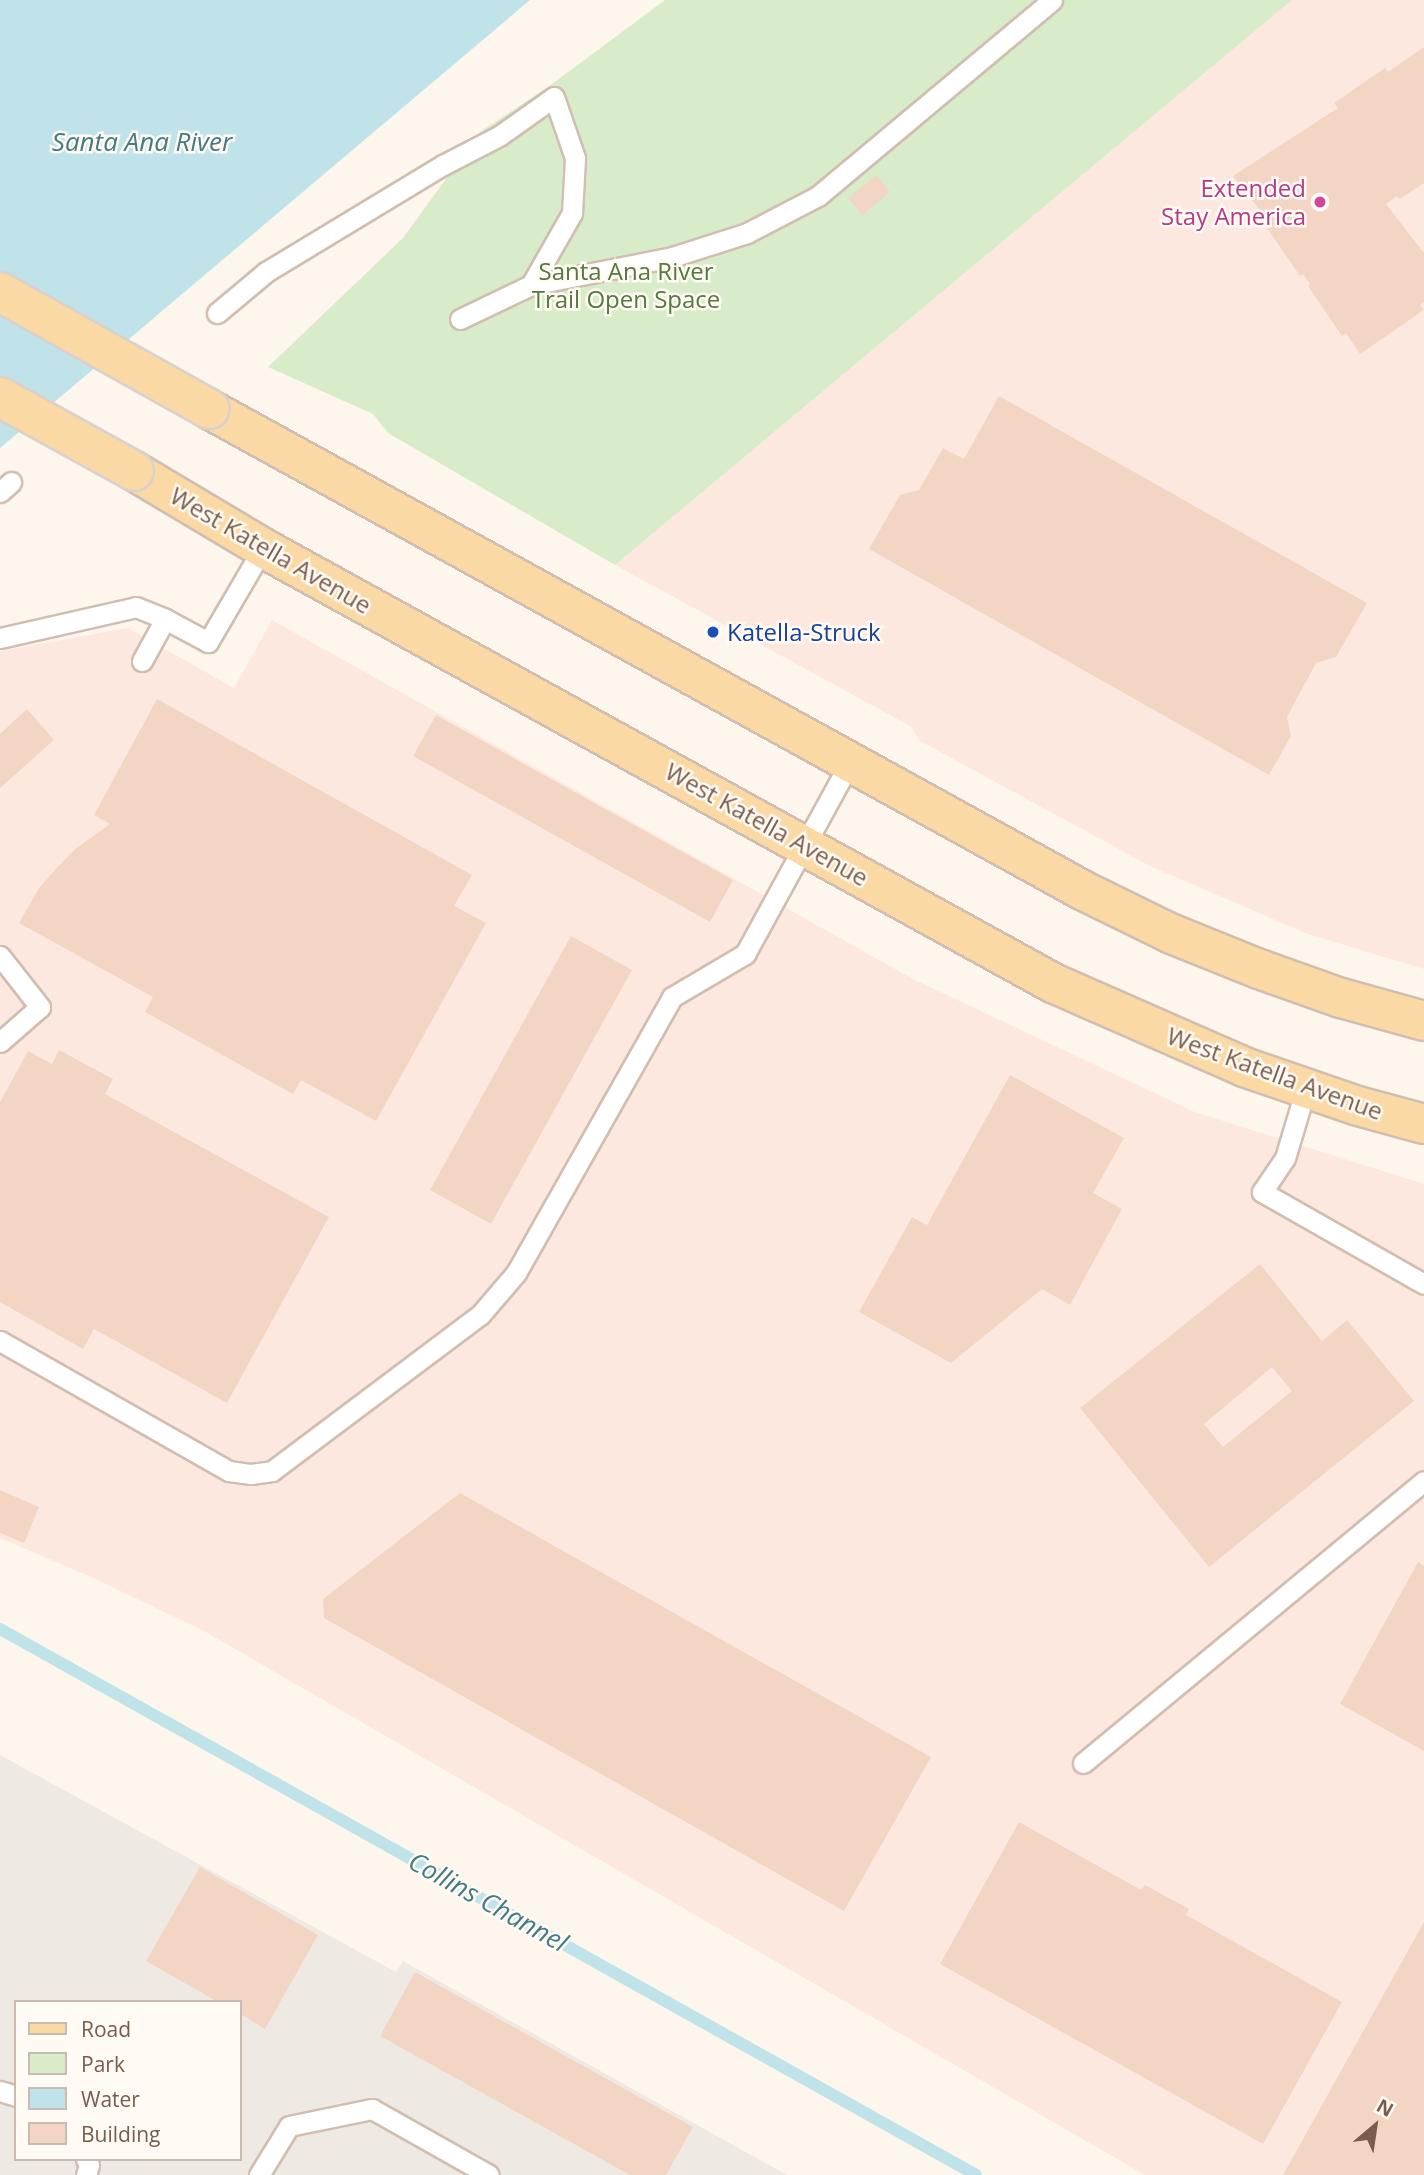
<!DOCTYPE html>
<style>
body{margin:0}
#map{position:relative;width:1424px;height:2175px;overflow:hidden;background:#fdf6ec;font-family:"Open Sans",sans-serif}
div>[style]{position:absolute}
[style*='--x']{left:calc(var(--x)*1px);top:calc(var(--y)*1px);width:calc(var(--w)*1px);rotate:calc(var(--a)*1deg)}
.commercial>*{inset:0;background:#fde8e0}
.industrial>*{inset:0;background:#efe9e4}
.green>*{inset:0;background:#d8ecc9}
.water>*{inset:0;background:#bfe3e8}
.stream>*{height:12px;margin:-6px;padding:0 6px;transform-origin:6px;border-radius:6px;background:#bfe3e8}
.building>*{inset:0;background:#f3d5c3}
.roads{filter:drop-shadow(2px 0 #d1beb0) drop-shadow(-2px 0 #d1beb0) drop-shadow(0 2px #d1beb0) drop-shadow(0 -2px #d1beb0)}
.service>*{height:19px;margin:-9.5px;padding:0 9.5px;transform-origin:9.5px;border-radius:9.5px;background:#fff}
.primary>*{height:38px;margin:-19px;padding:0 19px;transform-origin:19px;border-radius:19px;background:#fbd9a5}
.bridges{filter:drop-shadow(2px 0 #dad1cd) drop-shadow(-2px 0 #dad1cd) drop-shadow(0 2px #dad1cd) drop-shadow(0 -2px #dad1cd)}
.primary-bridge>*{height:38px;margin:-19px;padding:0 19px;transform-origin:19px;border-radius:19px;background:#fbd9a5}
.dots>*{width:19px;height:19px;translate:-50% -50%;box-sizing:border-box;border:4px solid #fffaf3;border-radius:50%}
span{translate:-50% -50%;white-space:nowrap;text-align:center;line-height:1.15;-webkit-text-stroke:5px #fffaf3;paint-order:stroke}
.hotel-label{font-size:24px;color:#b23c85}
.right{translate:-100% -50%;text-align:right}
.park-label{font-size:24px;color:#537a41}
.street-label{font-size:24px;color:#7a5c4d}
.transit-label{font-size:24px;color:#164399}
.left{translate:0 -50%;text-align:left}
.water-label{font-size:26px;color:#437c86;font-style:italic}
.legend{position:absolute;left:14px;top:2000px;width:228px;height:161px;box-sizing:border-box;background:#fffaf3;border:2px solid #cabbb1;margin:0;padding:9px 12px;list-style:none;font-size:21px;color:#7a5c4d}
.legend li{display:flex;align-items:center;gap:14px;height:35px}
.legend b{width:35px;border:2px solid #cabbb1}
.north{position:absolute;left:1340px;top:2091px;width:70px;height:70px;-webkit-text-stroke:5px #fffaf3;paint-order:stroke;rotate:29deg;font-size:19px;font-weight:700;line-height:28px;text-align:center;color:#7a5c4d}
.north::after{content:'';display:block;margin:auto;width:24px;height:32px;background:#7a5c4d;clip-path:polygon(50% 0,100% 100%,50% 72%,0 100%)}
</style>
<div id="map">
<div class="commercial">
<div style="clip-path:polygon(1292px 0,1424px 0,1424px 969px,1308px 934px,1150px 866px,920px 741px,910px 726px,615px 565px)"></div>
<div style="clip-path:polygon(272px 620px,913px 979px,1195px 1112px,1424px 1184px,1424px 2175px,1145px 2175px,204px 1631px,89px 1576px,0 1538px,0 651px,128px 628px,234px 688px)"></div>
</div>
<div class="industrial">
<div style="clip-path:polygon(evenodd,0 1755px,396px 1972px,403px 1961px,787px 2175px,0 2175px,0 1755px,16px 2002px,240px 2002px,240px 2159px,16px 2159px,16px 2002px)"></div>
</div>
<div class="green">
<div style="clip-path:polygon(665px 0,1292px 0,615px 565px,388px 433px,373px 414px,268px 367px,403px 238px,480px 132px,548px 87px)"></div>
</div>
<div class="water">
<div style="clip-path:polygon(0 0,530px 0,0 448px)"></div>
</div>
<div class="stream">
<div style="--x:0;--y:1629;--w:1118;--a:29.22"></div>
</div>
<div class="building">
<div style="clip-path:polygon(1424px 47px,1424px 183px,1400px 199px,1397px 196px,1386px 204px,1424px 253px,1424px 302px,1420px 305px,1424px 310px,1360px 354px,1346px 333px,1342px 336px,1308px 286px,1310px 284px,1303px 274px,1300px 276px,1265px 225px,1269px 223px,1260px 210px,1233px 176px,1338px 108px,1334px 103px,1385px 68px,1388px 72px)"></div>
<div style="clip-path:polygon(876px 175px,890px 192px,862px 215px,848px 198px)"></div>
<div style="clip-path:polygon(999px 396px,1367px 603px,1336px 657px,1316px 663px,1287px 717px,1291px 736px,1269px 775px,869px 549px,900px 495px,919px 490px,943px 448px,964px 459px)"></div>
<div style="clip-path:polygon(157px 699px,472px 875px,454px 906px,486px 923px,376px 1121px,301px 1080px,293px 1094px,145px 1012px,153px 997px,19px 923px,39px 888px,55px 870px,74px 850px,110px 824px,94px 815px)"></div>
<div style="clip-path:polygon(27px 709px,54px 740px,0 788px,0 734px)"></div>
<div style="clip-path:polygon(436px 715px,733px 880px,710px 922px,413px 756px)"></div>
<div style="clip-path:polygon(571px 936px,632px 970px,491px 1224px,430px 1190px)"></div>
<div style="clip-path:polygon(59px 1050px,113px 1079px,105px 1094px,329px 1217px,227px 1403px,94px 1329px,83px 1349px,0 1302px,0 1102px,28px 1051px,52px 1064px)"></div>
<div style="clip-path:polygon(1010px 1075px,1124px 1138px,1093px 1193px,1122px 1209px,1070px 1305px,1042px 1289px,951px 1363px,859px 1312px,912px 1217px,927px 1225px)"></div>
<div style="clip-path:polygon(evenodd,1260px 1264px,1322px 1341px,1347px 1320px,1414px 1401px,1209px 1567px,1080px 1408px,1260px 1264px,1272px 1367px,1292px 1391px,1223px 1447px,1204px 1424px,1272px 1367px)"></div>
<div style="clip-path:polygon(0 1490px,39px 1507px,24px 1543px,0 1533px)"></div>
<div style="clip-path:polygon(460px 1493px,931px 1757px,844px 1911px,324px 1618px,323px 1599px)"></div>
<div style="clip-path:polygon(1418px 1562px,1424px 1566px,1424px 1751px,1340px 1704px)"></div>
<div style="clip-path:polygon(1019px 1822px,1141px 1890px,1145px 1885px,1189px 1909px,1186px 1915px,1342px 2002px,1263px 2144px,940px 1964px)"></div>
<div style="clip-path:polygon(200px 1867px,318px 1935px,265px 2029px,240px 2014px,240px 2002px,218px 2002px,146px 1961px)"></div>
<div style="clip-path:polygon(1424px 1922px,1424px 2175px,1283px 2175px)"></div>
<div style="clip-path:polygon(415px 1972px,693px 2127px,666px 2175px,630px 2175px,380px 2036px)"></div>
</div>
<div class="roads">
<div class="service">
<div style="--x:217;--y:313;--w:64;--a:-39.9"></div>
<div style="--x:266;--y:272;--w:207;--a:-31.2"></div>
<div style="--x:443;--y:165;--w:63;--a:-27.4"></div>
<div style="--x:499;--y:136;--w:67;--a:-35.3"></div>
<div style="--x:554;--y:97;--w:65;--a:71"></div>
<div style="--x:575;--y:158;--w:55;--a:93.1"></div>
<div style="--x:572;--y:213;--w:83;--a:119.7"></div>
<div style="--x:460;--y:319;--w:79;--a:-25.6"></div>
<div style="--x:531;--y:285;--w:144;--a:-11.2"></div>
<div style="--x:672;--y:257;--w:79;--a:-17.7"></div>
<div style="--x:747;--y:233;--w:80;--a:-27.5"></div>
<div style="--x:818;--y:196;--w:305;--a:-39.9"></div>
<div style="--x:0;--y:492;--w:15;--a:-42"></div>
<div style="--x:0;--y:638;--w:139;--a:-12.8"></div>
<div style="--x:136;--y:607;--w:31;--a:22"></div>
<div style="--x:142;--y:661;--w:48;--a:-61.3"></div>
<div style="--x:165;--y:619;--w:49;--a:28.1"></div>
<div style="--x:208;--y:642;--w:109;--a:-59.7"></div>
<div style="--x:0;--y:956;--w:65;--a:51.9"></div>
<div style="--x:40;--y:1007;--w:53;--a:138.8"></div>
<div style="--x:1306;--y:1088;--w:73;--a:106.7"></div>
<div style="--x:1285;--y:1158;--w:41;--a:124.1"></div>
<div style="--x:1262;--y:1192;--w:186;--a:29.6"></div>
<div style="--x:0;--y:1341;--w:263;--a:29.6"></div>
<div style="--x:229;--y:1471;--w:22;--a:8"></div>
<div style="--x:251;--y:1474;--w:21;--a:-8"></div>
<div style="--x:272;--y:1471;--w:260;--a:-36.9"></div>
<div style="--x:480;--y:1315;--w:55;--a:-49.4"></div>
<div style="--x:516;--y:1273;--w:317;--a:-60.5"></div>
<div style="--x:672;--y:997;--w:85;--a:-30.5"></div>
<div style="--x:745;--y:954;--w:217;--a:-61.3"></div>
<div style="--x:1083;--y:1763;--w:442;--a:-39.6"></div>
<div style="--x:0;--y:2091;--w:17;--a:17"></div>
<div style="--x:86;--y:2175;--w:10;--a:-73"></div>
<div style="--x:89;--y:2165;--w:7;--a:-117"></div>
<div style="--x:259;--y:2175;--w:57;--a:-58.5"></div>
<div style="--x:289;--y:2126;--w:85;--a:-11.6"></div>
<div style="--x:372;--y:2109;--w:134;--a:29.4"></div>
</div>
<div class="primary">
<div style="--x:209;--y:409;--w:997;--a:28.85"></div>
<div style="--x:1082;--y:890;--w:100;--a:26.1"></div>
<div style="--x:1172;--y:934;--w:94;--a:21.9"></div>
<div style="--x:1259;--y:969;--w:87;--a:19.5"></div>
<div style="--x:1341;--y:998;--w:86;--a:15.5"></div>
<div style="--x:134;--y:471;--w:150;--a:30.8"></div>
<div style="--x:263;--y:548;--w:902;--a:28.84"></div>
<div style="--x:1053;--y:983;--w:209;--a:23.7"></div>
<div style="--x:1244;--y:1067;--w:120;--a:18.9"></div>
<div style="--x:1358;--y:1106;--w:68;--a:15.3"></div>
</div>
</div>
<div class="bridges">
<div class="primary-bridge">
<div style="--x:0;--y:292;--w:240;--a:29.2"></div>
<div style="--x:0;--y:397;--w:153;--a:28.9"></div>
</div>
</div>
<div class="dots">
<div style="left:1320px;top:202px;background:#d1479c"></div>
<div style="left:713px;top:632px;background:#1a4fb4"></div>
</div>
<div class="hotel-label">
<span class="right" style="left:1306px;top:202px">Extended<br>Stay America</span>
</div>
<div class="park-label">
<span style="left:626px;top:285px">Santa Ana River<br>Trail Open Space</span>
</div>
<div class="street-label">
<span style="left:271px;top:550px;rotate:30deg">West Katella Avenue</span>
<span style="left:767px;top:824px;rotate:29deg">West Katella Avenue</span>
<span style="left:1275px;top:1073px;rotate:20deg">West Katella Avenue</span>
</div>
<div class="transit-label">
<span class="left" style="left:727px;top:632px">Katella-Struck</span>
</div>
<div class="water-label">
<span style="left:142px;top:142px">Santa Ana River</span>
<span style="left:488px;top:1902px;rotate:29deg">Collins Channel</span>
</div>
<ul class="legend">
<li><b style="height:9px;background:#fbd9a5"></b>Road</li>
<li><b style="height:19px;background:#d8ecc9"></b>Park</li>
<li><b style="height:19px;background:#bfe3e8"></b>Water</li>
<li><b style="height:19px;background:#f3d5c3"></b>Building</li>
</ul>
<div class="north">N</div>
</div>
